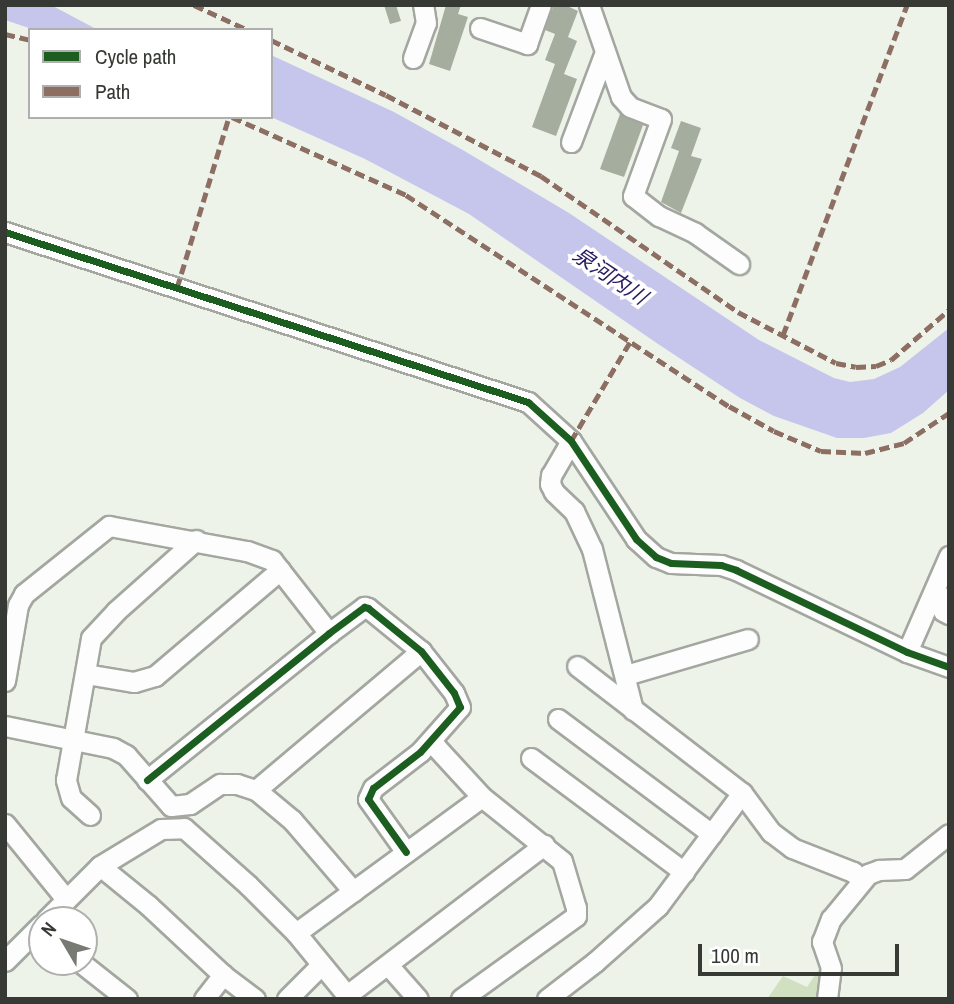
<!DOCTYPE html>
<meta charset="utf-8">
<style>
body{margin:0}
#map{position:relative;width:954px;height:1004px;overflow:hidden;background:#eef3ea;font-family:"Archivo Narrow","Noto Sans JP",sans-serif}
div>[style]{position:absolute}
[style*='--x']{left:calc(var(--x)*1px);top:calc(var(--y)*1px);width:calc(var(--w)*1px);rotate:calc(var(--a)*1deg)}
.green>*{inset:0;background:#d1e0c1}
.water>*{inset:0;background:#c6c6ec}
.building>*{inset:0;background:#a5ad9e}
.roads{filter:drop-shadow(2px 0 #a3a7a0) drop-shadow(-2px 0 #a3a7a0) drop-shadow(0 2px #a3a7a0) drop-shadow(0 -2px #a3a7a0)}
.minor>*{height:19px;margin:-9.5px;padding:0 9.5px;transform-origin:9.5px;border-radius:9.5px;background:#fcfdfc}
.quiet>*{height:5px;margin-top:-2.5px;transform-origin:0;background:repeating-linear-gradient(90deg,#8d6e63 0 10px,transparent 0 15px)}
.cycleway>*{height:7px;margin:-3.5px;padding:0 3.5px;transform-origin:3.5px;border-radius:3.5px;background:#1b5e20}
span{translate:-50% -50%;white-space:nowrap;text-align:center;line-height:1.15;-webkit-text-stroke:7px #fff;paint-order:stroke}
.water-label{font-size:21px;color:#2a1c5f;font-style:italic}
.frame{position:absolute;inset:0;border:7px solid #373a34;pointer-events:none}
.legend{position:absolute;left:28px;top:28px;width:245px;height:91px;box-sizing:border-box;background:#fff;border:2px solid #afb0ae;margin:0;padding:9px 12px;list-style:none;font-size:21px;color:#373a34}
.legend li{display:flex;align-items:center;gap:14px;height:35px}
.legend b{width:35px;border:2px solid #afb0ae}
.north{position:absolute;left:28px;top:906px;width:70px;height:70px;box-sizing:border-box;background:#fff;border:2px solid #afb0ae;border-radius:50%;rotate:309deg;font-size:19px;font-weight:700;line-height:28px;text-align:center;color:#373a34}
.north::after{content:'';display:block;margin:auto;width:24px;height:32px;background:#777b74;clip-path:polygon(50% 0,100% 100%,50% 72%,0 100%)}
.scale{position:absolute;left:698px;top:944px;width:201px;height:32px;box-sizing:border-box;border:4px solid #373a34;border-top:0;padding-left:9px;font-size:21px;line-height:24px;white-space:nowrap;color:#373a34;-webkit-text-stroke:5px #fff;paint-order:stroke}
</style>
<div id="map">
<div class="green">
<div style="clip-path:polygon(823px 963px,823px 999px,767px 999px,783px 976px,807px 987px)"></div>
</div>
<div class="water">
<div style="clip-path:polygon(5px 5px,51px 5px,98px 30px,35px 30px,5px 20px)"></div>
<div style="clip-path:polygon(271px 55px,394px 112px,461px 149px,569px 213px,759px 340px,834px 378px,850px 382px,874px 379px,900px 367px,949px 328px,949px 390px,923px 413px,891px 433px,864px 438px,837px 438px,774px 416px,740px 398px,658px 344px,469px 214px,365px 159px,271px 117px)"></div>
</div>
<div class="building">
<div style="clip-path:polygon(384px 5px,396px 5px,401px 21px,390px 24px)"></div>
<div style="clip-path:polygon(446px 5px,461px 5px,458px 14px,468px 17px,450px 71px,429px 64px)"></div>
<div style="clip-path:polygon(554px 5px,565px 5px,578px 11px,568px 37px,577px 41px,564px 74px,577px 79px,556px 136px,532px 127px,555px 64px,545px 60px,555px 34px,545px 30px)"></div>
<div style="clip-path:polygon(620px 114px,643px 125px,624px 177px,600px 169px)"></div>
<div style="clip-path:polygon(681px 121px,701px 128px,691px 156px,702px 159px,681px 213px,661px 202px,679px 151px,671px 148px)"></div>
</div>
<div class="roads">
<div class="minor">
<div style="--x:589;--y:5;--w:97;--a:70.8"></div>
<div style="--x:621;--y:97;--w:13;--a:48"></div>
<div style="--x:630;--y:107;--w:33;--a:21"></div>
<div style="--x:661;--y:119;--w:82;--a:110"></div>
<div style="--x:633;--y:196;--w:33;--a:38"></div>
<div style="--x:659;--y:216;--w:40;--a:25"></div>
<div style="--x:695;--y:233;--w:54;--a:35.2"></div>
<div style="--x:480;--y:28;--w:50;--a:18.8"></div>
<div style="--x:527;--y:44;--w:41;--a:-70.3"></div>
<div style="--x:413;--y:58;--w:37;--a:-70"></div>
<div style="--x:426;--y:23;--w:18;--a:-99"></div>
<div style="--x:571;--y:142;--w:96;--a:-69.3"></div>
<div style="--x:5;--y:232;--w:550;--a:18.01"></div>
<div style="--x:528;--y:402;--w:58;--a:42.2"></div>
<div style="--x:571;--y:441;--w:118;--a:56.4"></div>
<div style="--x:636;--y:539;--w:27;--a:42"></div>
<div style="--x:656;--y:557;--w:16;--a:22"></div>
<div style="--x:671;--y:563;--w:50;--a:2.3"></div>
<div style="--x:721;--y:565;--w:16;--a:18"></div>
<div style="--x:736;--y:570;--w:190;--a:25.6"></div>
<div style="--x:907;--y:652;--w:45;--a:19.7"></div>
<div style="--x:571;--y:441;--w:39;--a:120"></div>
<div style="--x:551;--y:475;--w:9;--a:96"></div>
<div style="--x:550;--y:484;--w:9;--a:63"></div>
<div style="--x:554;--y:492;--w:28;--a:44"></div>
<div style="--x:574;--y:511;--w:42;--a:64.7"></div>
<div style="--x:592;--y:549;--w:166;--a:75.7"></div>
<div style="--x:949;--y:597;--w:15;--a:113"></div>
<div style="--x:943;--y:611;--w:7;--a:27"></div>
<div style="--x:907;--y:652;--w:105;--a:-66.4"></div>
<div style="--x:86;--y:674;--w:49;--a:9.5"></div>
<div style="--x:134;--y:682;--w:22;--a:-16"></div>
<div style="--x:155;--y:676;--w:164;--a:-40.3"></div>
<div style="--x:626;--y:675;--w:127;--a:-16.4"></div>
<div style="--x:5;--y:681;--w:77;--a:-80.3"></div>
<div style="--x:18;--y:605;--w:13;--a:-61"></div>
<div style="--x:24;--y:594;--w:109;--a:-38.7"></div>
<div style="--x:109;--y:526;--w:140;--a:10.3"></div>
<div style="--x:247;--y:551;--w:27;--a:20"></div>
<div style="--x:272;--y:560;--w:93;--a:52"></div>
<div style="--x:558;--y:719;--w:192;--a:36.8"></div>
<div style="--x:5;--y:726;--w:110;--a:11.5"></div>
<div style="--x:113;--y:748;--w:15;--a:28"></div>
<div style="--x:126;--y:755;--w:68;--a:48.6"></div>
<div style="--x:171;--y:806;--w:19;--a:-6"></div>
<div style="--x:190;--y:804;--w:36;--a:-34"></div>
<div style="--x:220;--y:784;--w:17;--a:0"></div>
<div style="--x:237;--y:784;--w:20;--a:18"></div>
<div style="--x:256;--y:790;--w:47;--a:39.8"></div>
<div style="--x:292;--y:820;--w:94;--a:49.3"></div>
<div style="--x:432;--y:739;--w:9;--a:63"></div>
<div style="--x:436;--y:747;--w:68;--a:47.4"></div>
<div style="--x:482;--y:797;--w:102;--a:38.7"></div>
<div style="--x:562;--y:861;--w:49;--a:73.4"></div>
<div style="--x:576;--y:908;--w:8;--a:90"></div>
<div style="--x:576;--y:916;--w:142;--a:144.2"></div>
<div style="--x:531;--y:758;--w:191;--a:36.7"></div>
<div style="--x:147;--y:780;--w:234;--a:-38.9"></div>
<div style="--x:329;--y:633;--w:44;--a:-36.6"></div>
<div style="--x:364;--y:607;--w:4;--a:14"></div>
<div style="--x:368;--y:608;--w:68;--a:39.1"></div>
<div style="--x:421;--y:651;--w:53;--a:51.8"></div>
<div style="--x:454;--y:693;--w:15;--a:67"></div>
<div style="--x:460;--y:707;--w:60;--a:131.6"></div>
<div style="--x:420;--y:752;--w:59;--a:142.5"></div>
<div style="--x:373;--y:788;--w:12;--a:114"></div>
<div style="--x:368;--y:799;--w:65;--a:54.4"></div>
<div style="--x:256;--y:790;--w:216;--a:-40.1"></div>
<div style="--x:742;--y:793;--w:49;--a:53.4"></div>
<div style="--x:771;--y:832;--w:26;--a:37"></div>
<div style="--x:792;--y:848;--w:66;--a:21.5"></div>
<div style="--x:853;--y:872;--w:12;--a:42"></div>
<div style="--x:90;--y:815;--w:25;--a:-138"></div>
<div style="--x:71;--y:798;--w:19;--a:-106"></div>
<div style="--x:66;--y:780;--w:144;--a:-80"></div>
<div style="--x:91;--y:638;--w:37;--a:-47"></div>
<div style="--x:116;--y:611;--w:107;--a:-41.6"></div>
<div style="--x:5;--y:824;--w:97;--a:50.9"></div>
<div style="--x:100;--y:866;--w:62;--a:39.1"></div>
<div style="--x:148;--y:905;--w:103;--a:43"></div>
<div style="--x:223;--y:975;--w:40;--a:37"></div>
<div style="--x:46;--y:920;--w:76;--a:-45"></div>
<div style="--x:100;--y:866;--w:71;--a:-31.2"></div>
<div style="--x:161;--y:829;--w:23;--a:-2"></div>
<div style="--x:184;--y:828;--w:86;--a:41.7"></div>
<div style="--x:248;--y:885;--w:68;--a:45"></div>
<div style="--x:296;--y:933;--w:85;--a:50.7"></div>
<div style="--x:296;--y:933;--w:230;--a:-36.2"></div>
<div style="--x:5;--y:961;--w:52;--a:-45"></div>
<div style="--x:80;--y:962;--w:60;--a:38.2"></div>
<div style="--x:388;--y:965;--w:45;--a:48.6"></div>
<div style="--x:347;--y:995;--w:248;--a:-37.3"></div>
<div style="--x:204;--y:999;--w:31;--a:-52"></div>
<div style="--x:287;--y:999;--w:48;--a:-45"></div>
<div style="--x:547;--y:999;--w:61;--a:-37.6"></div>
<div style="--x:595;--y:962;--w:84;--a:-41.6"></div>
<div style="--x:658;--y:906;--w:141;--a:-53.4"></div>
<div style="--x:742;--y:793;--w:208;--a:-142.4"></div>
<div style="--x:827;--y:999;--w:31;--a:-83"></div>
<div style="--x:831;--y:968;--w:28;--a:-109"></div>
<div style="--x:822;--y:942;--w:25;--a:-69"></div>
<div style="--x:831;--y:919;--w:58;--a:-50.6"></div>
<div style="--x:868;--y:874;--w:12;--a:-20"></div>
<div style="--x:879;--y:870;--w:26;--a:-2"></div>
<div style="--x:905;--y:869;--w:56;--a:-38.5"></div>
</div>
</div>
<div class="quiet">
<div style="--x:194;--y:5;--w:60;--a:24.8"></div>
<div style="--x:5;--y:34;--w:26;--a:13"></div>
<div style="--x:271;--y:40;--w:127;--a:25.6"></div>
<div style="--x:386;--y:95;--w:175;--a:27.6"></div>
<div style="--x:541;--y:176;--w:239;--a:34.6"></div>
<div style="--x:738;--y:312;--w:110;--a:27.5"></div>
<div style="--x:836;--y:363;--w:20;--a:11"></div>
<div style="--x:856;--y:367;--w:20;--a:-3"></div>
<div style="--x:876;--y:366;--w:16;--a:-22"></div>
<div style="--x:891;--y:360;--w:77;--a:-40.8"></div>
<div style="--x:232;--y:117;--w:191;--a:24.1"></div>
<div style="--x:406;--y:195;--w:386;--a:33.2"></div>
<div style="--x:729;--y:406;--w:51;--a:29.1"></div>
<div style="--x:774;--y:431;--w:51;--a:23.1"></div>
<div style="--x:821;--y:451;--w:44;--a:2.6"></div>
<div style="--x:865;--y:453;--w:40;--a:-14.4"></div>
<div style="--x:904;--y:443;--w:54;--a:-33.7"></div>
<div style="--x:177;--y:288;--w:179;--a:-73.1"></div>
<div style="--x:783;--y:335;--w:353;--a:-69.4"></div>
<div style="--x:571;--y:441;--w:115;--a:-59.2"></div>
</div>
<div class="cycleway">
<div style="--x:5;--y:232;--w:550;--a:18.01"></div>
<div style="--x:528;--y:402;--w:58;--a:42.2"></div>
<div style="--x:571;--y:441;--w:118;--a:56.4"></div>
<div style="--x:636;--y:539;--w:27;--a:42"></div>
<div style="--x:656;--y:557;--w:16;--a:22"></div>
<div style="--x:671;--y:563;--w:50;--a:2.3"></div>
<div style="--x:721;--y:565;--w:16;--a:18"></div>
<div style="--x:736;--y:570;--w:190;--a:25.6"></div>
<div style="--x:907;--y:652;--w:45;--a:19.7"></div>
<div style="--x:147;--y:780;--w:234;--a:-38.9"></div>
<div style="--x:329;--y:633;--w:44;--a:-36.6"></div>
<div style="--x:364;--y:607;--w:4;--a:14"></div>
<div style="--x:368;--y:608;--w:68;--a:39.1"></div>
<div style="--x:421;--y:651;--w:53;--a:51.8"></div>
<div style="--x:454;--y:693;--w:15;--a:67"></div>
<div style="--x:460;--y:707;--w:60;--a:131.6"></div>
<div style="--x:420;--y:752;--w:59;--a:142.5"></div>
<div style="--x:373;--y:788;--w:12;--a:114"></div>
<div style="--x:368;--y:799;--w:65;--a:54.4"></div>
</div>
<div class="water-label">
<span style="left:610px;top:276px;rotate:34deg">泉河内川</span>
</div>
<div class="frame"></div>
<ul class="legend">
<li><b style="height:9px;background:#1b5e20"></b>Cycle path</li>
<li><b style="height:9px;background:#8d6e63"></b>Path</li>
</ul>
<div class="north">N</div>
<div class="scale">100 m</div>
</div>
